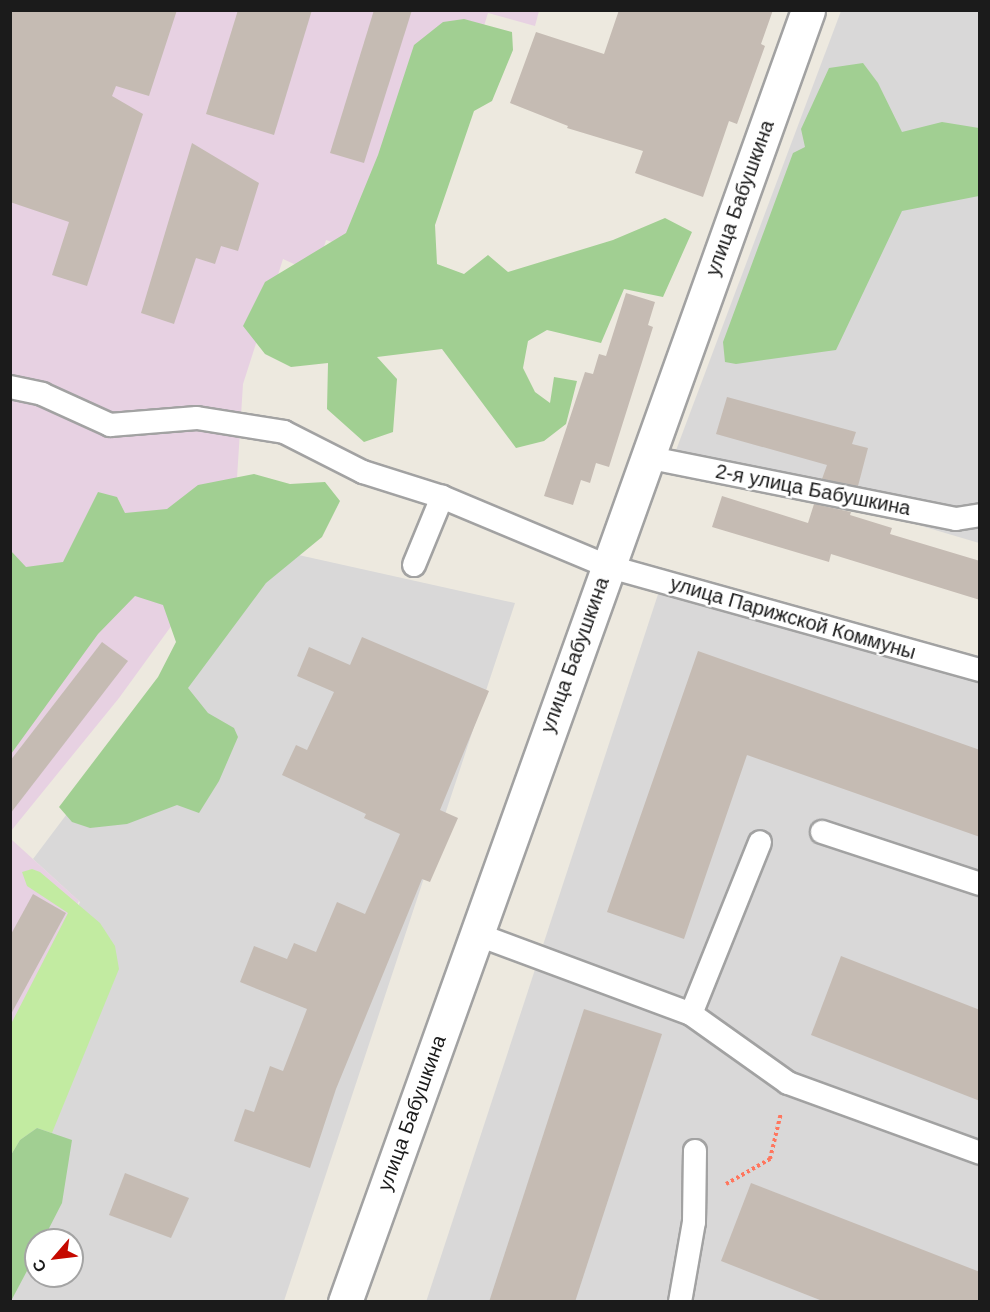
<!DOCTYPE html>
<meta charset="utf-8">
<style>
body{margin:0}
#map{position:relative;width:990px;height:1312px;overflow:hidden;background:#ede9df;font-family:Helvetica,sans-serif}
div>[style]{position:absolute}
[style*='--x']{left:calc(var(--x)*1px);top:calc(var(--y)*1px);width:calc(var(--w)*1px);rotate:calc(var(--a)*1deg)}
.residential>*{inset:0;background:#d9d8d8}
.industrial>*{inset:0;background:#e7d1e2}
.grass>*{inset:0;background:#c2eba1}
.forest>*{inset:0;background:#a1cf92}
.building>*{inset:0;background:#c5bbb3}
.path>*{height:4px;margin-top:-2px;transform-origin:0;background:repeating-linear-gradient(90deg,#ff765e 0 3px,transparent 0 6px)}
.roads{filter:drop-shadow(2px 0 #a2a2a2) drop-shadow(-2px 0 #a2a2a2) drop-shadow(0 2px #a2a2a2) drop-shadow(0 -2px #a2a2a2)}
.service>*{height:22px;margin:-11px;padding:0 11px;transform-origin:11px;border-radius:11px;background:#fff}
.tertiary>*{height:33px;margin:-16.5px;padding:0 16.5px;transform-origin:16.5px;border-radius:16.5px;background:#fff}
span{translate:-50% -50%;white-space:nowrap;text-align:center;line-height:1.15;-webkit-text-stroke:4.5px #fff;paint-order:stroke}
.street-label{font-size:20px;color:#1b1b1b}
.frame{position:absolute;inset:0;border:12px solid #1b1b1b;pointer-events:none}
.north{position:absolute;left:24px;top:1228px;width:60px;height:60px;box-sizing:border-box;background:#fff;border:2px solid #a4a4a4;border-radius:50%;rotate:242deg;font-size:16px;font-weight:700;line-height:24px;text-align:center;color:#1b1b1b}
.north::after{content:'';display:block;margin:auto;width:21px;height:27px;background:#c50900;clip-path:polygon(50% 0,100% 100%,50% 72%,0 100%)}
</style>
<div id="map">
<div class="residential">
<div style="clip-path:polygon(841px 11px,979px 11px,979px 543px,675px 453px)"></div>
<div style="clip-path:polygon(evenodd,267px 548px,515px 603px,284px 1301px,11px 1301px,10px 1045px,80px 902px,33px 859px,267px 548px,36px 1240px,72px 1240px,72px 1276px,36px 1276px,36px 1240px)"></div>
<div style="clip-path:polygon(664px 576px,979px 671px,979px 1301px,426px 1302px)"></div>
</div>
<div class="industrial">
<div style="clip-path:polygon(11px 11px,539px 11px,535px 26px,488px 13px,476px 52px,360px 251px,326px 240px,316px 274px,283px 259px,243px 384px,233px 541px,119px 698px,11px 831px)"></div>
<div style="clip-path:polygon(11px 839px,79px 901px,11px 1041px)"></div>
</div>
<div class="grass">
<div style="clip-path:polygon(32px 869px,40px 872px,100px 923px,115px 946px,119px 969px,52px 1133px,37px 1128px,20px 1140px,11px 1155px,11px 1024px,68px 913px,27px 886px,22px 872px)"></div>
</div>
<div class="forest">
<div style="clip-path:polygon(464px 19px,512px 32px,513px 50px,492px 101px,474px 111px,435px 225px,437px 264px,464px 274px,488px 255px,508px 272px,613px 240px,665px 218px,692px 232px,663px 297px,624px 289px,601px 343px,547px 330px,528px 341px,523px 368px,535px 392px,550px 403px,554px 377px,577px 381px,566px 424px,544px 441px,516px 448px,442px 349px,377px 357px,397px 379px,393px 432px,364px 442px,327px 409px,328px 363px,291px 367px,265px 354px,243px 326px,265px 282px,346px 233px,378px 155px,414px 45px,443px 22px)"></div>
<div style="clip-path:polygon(863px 63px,878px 83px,902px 132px,942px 122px,979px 128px,979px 196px,902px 211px,836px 350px,736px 364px,725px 362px,723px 342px,793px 153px,805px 147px,801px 129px,829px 68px)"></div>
<div style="clip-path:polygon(254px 474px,290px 484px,325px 482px,340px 501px,322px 537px,266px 583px,188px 688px,208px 713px,234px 728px,238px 737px,219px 781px,199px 813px,177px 805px,127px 824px,90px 828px,72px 822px,59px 807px,158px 677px,176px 642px,163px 605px,135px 596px,98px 634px,11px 754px,11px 551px,26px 567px,63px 562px,98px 492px,117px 497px,125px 513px,167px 509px,198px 485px)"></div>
<div style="clip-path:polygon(37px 1128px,72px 1140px,62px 1203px,43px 1240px,36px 1240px,36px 1254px,11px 1301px,11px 1155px,20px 1140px)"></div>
</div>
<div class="building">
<div style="clip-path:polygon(10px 10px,177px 10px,149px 96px,116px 86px,112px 96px,143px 114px,87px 286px,52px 275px,69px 222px,10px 202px)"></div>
<div style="clip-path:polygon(238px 10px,312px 10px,274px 135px,206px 114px)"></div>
<div style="clip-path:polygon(374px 10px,412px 10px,364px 163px,330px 153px)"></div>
<div style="clip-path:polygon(619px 10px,773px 10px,761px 44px,765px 46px,737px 124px,729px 121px,703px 197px,635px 173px,643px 151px,567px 128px,568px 126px,510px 103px,536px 32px,604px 54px)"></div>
<div style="clip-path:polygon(192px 143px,259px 183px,238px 251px,221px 246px,215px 264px,196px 258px,174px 324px,141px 313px)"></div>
<div style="clip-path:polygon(626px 293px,655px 302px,648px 325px,653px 327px,609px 467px,596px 463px,590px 483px,581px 480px,573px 505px,544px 496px,585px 372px,593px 374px,599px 354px,606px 356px)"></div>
<div style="clip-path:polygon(727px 397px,856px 432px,852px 444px,868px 448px,858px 486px,822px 479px,827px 465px,716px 434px)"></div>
<div style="clip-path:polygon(722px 496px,808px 523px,814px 504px,851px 512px,850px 515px,892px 528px,890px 534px,980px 561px,980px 600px,831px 554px,829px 562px,712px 527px)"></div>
<div style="clip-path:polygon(362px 637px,489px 691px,440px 810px,458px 818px,430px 882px,422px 879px,336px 1089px,310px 1168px,234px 1141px,245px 1109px,254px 1112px,270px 1066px,283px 1071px,307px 1009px,240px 982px,254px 946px,287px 959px,294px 943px,316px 952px,337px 902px,365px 914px,400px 834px,364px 818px,366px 814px,282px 775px,296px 745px,307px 750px,334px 692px,297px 676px,309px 647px,350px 665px)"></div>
<div style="clip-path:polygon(102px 642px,128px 661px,10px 814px,10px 761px)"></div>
<div style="clip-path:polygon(698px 651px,980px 750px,980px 837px,747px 755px,684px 939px,607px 912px)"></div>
<div style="clip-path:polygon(33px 894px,66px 913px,10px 1016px,10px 936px)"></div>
<div style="clip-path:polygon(841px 956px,980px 1010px,980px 1101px,811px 1035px)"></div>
<div style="clip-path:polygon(584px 1009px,662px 1034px,575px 1302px,489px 1302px)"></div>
<div style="clip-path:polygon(125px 1173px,189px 1198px,171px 1238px,109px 1215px)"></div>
<div style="clip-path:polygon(751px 1183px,980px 1272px,980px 1302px,825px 1302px,721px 1261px)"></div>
</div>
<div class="path">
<div style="--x:726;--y:1184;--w:51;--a:-29.6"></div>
<div style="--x:770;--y:1159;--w:47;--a:-76.6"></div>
</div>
<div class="roads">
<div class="service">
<div style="--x:10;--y:387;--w:33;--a:12"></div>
<div style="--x:42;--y:394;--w:75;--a:24.5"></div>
<div style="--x:110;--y:425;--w:87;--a:-4.6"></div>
<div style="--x:197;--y:418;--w:88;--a:9.1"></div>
<div style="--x:284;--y:432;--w:89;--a:26.9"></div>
<div style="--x:363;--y:472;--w:83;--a:17.6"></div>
<div style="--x:442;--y:497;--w:179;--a:22.7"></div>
<div style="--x:607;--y:566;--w:387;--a:15.6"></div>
<div style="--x:646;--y:457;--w:316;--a:11.3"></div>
<div style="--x:956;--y:519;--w:24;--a:-9"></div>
<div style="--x:414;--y:565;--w:74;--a:-67.6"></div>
<div style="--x:822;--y:832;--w:166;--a:18.2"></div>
<div style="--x:476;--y:934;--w:229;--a:20.4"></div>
<div style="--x:691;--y:1014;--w:119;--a:35.4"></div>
<div style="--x:788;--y:1083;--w:204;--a:20"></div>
<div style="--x:691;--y:1014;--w:185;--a:-68.1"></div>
<div style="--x:680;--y:1302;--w:81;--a:-80.1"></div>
<div style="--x:694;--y:1222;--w:71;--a:-89.2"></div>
</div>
<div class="tertiary">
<div style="--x:345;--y:1302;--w:1372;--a:-70.28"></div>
</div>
</div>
<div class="street-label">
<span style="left:740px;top:198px;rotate:-70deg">улица Бабушкина</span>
<span style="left:813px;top:490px;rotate:11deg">2-я улица Бабушкина</span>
<span style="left:793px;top:618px;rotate:16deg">улица Парижской Коммуны</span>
<span style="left:575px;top:655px;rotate:-70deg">улица Бабушкина</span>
<span style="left:412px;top:1113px;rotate:-70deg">улица Бабушкина</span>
</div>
<div class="frame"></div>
<div class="north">С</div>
</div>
